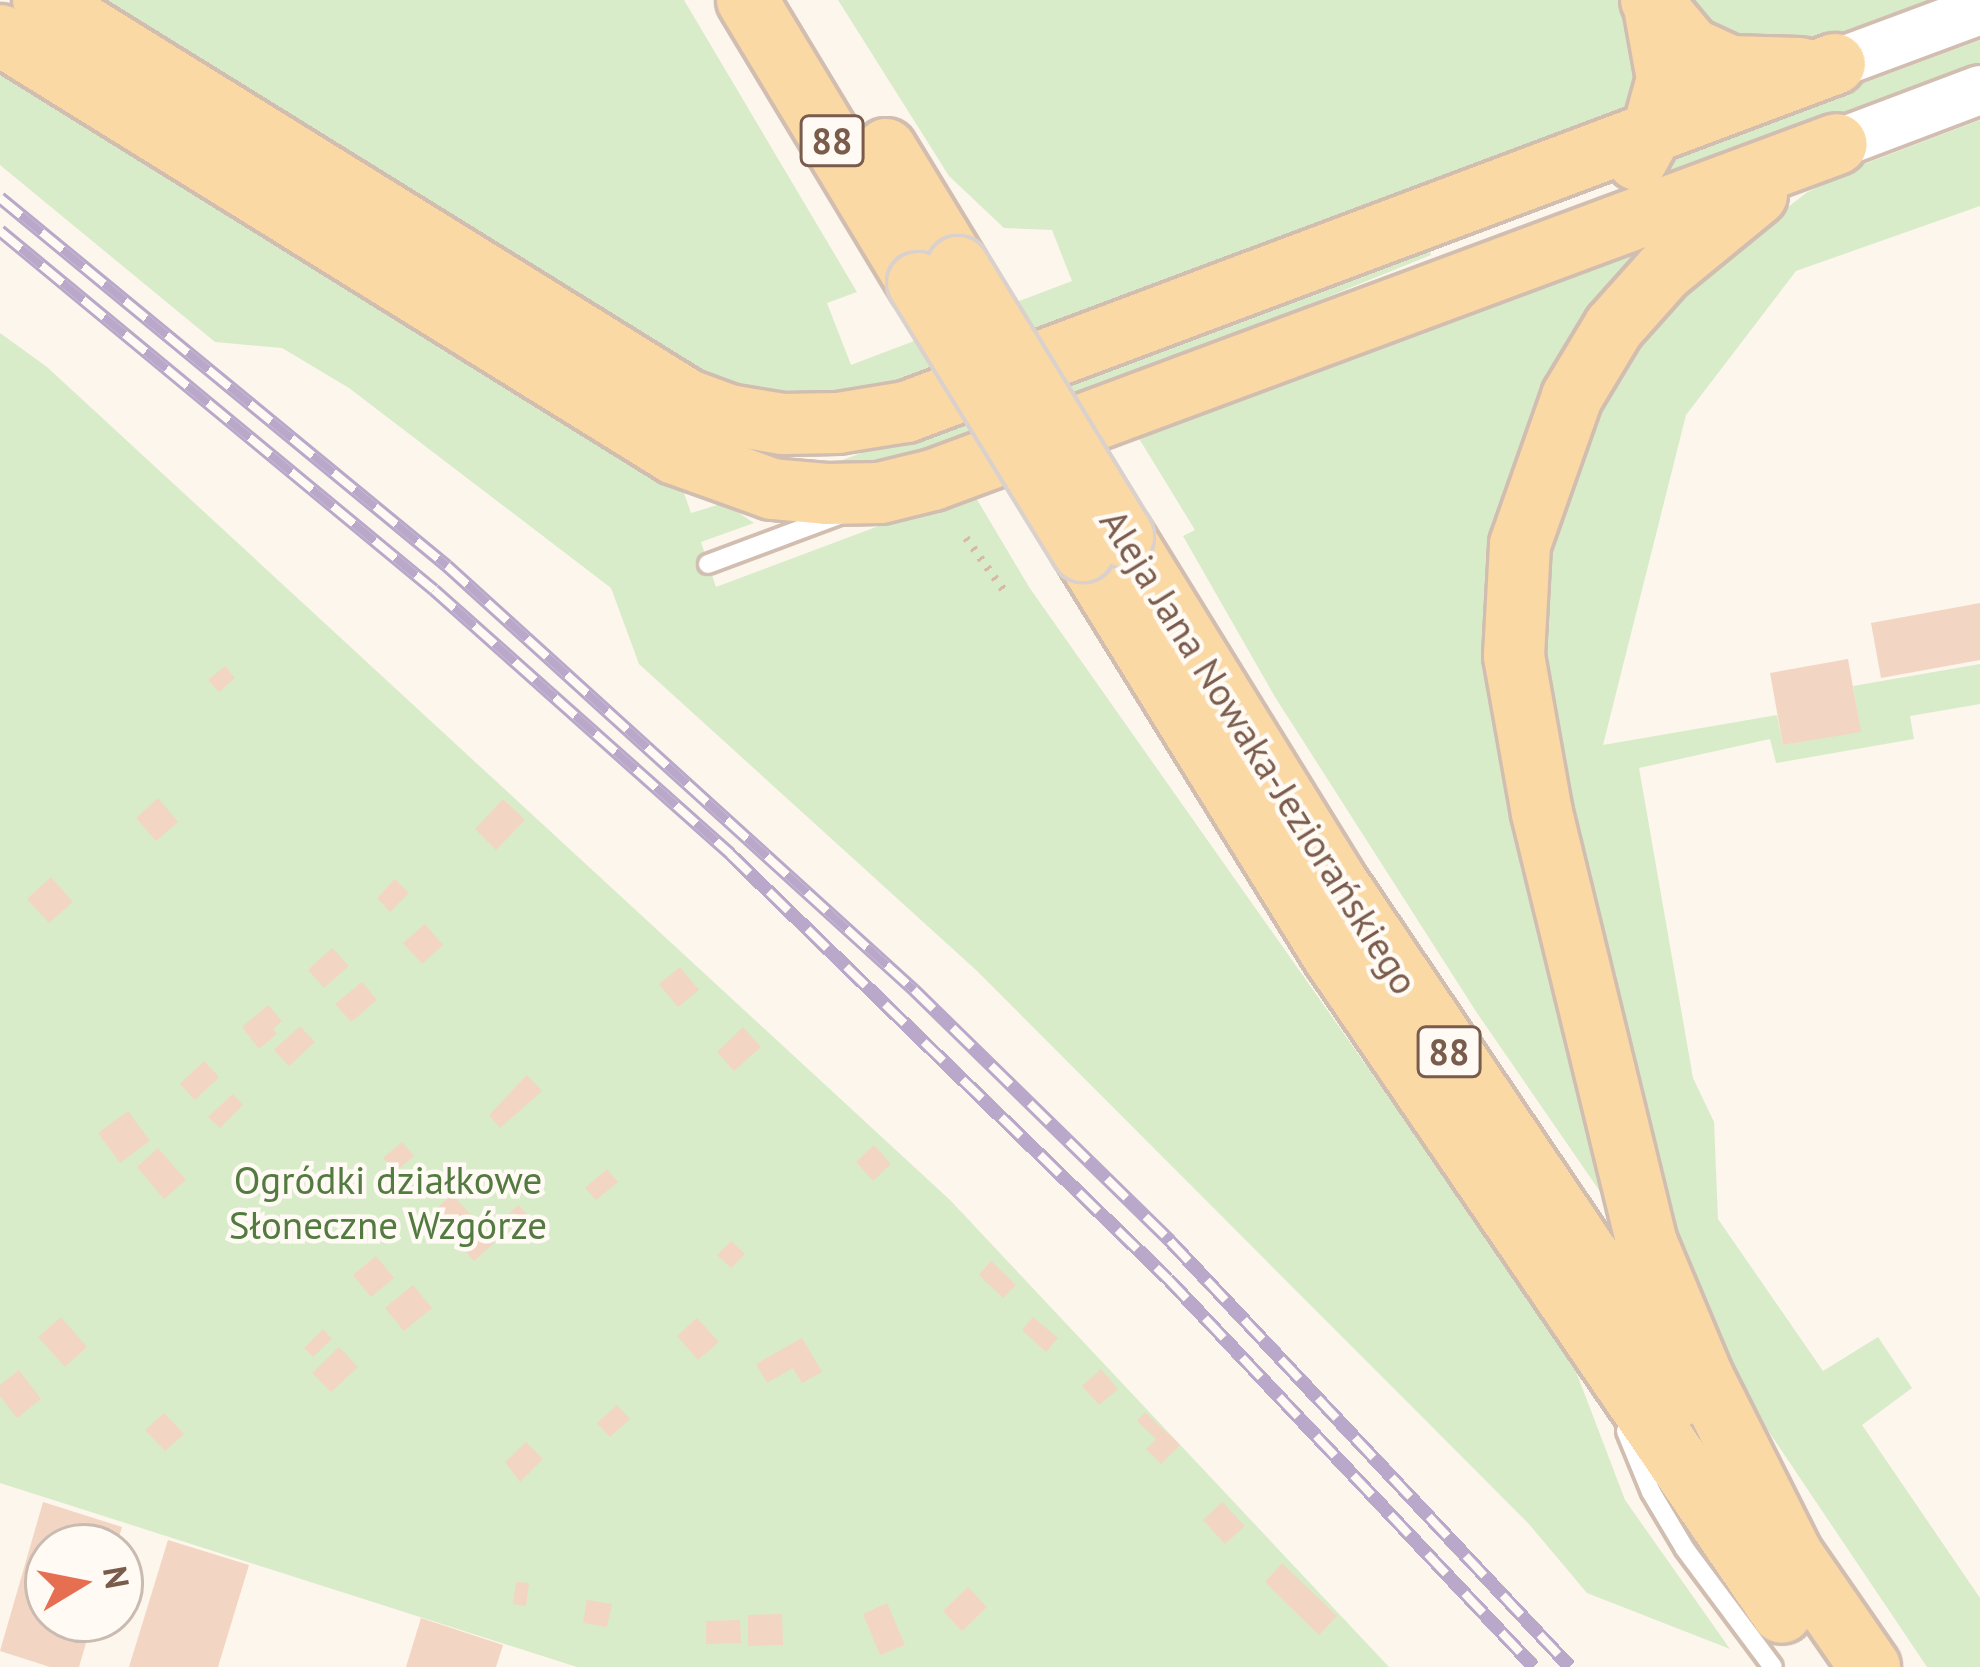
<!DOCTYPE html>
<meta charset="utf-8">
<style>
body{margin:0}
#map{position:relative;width:1980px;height:1667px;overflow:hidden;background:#fdf6ec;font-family:"PT Sans",sans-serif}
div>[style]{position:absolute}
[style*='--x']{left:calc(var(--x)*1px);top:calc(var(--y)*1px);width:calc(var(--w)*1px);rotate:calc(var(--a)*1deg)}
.green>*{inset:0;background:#d8ecc9}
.building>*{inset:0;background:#f3d5c3}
.path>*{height:8px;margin-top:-4px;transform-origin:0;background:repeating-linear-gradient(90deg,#d9b8a5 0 3px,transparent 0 12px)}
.roads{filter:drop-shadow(3px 0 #d1beb0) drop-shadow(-3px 0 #d1beb0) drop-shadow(0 3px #d1beb0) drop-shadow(0 -3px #d1beb0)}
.service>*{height:18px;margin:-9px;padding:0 9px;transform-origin:9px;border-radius:9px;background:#fff}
.tertiary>*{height:48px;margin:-24px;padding:0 24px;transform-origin:24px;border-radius:24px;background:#fff}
.primary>*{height:60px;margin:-30px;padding:0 30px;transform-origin:30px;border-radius:30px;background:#fbd9a5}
.rail>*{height:14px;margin-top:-7px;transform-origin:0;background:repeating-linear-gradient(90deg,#fffaf3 0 27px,#b9a8c9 0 54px);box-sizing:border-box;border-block:3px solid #b9a8c9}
.bridges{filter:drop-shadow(3px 0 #dad1cd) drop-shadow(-3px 0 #dad1cd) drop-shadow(0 3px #dad1cd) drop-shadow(0 -3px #dad1cd)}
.primary-bridge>*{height:60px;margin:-30px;padding:0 30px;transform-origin:30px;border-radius:30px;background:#fbd9a5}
span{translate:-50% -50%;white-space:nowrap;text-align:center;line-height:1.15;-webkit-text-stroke:9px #fffaf3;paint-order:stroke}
.shield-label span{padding:3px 9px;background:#fffaf3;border:3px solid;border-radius:9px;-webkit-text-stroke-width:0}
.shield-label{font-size:36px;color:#7a5c4d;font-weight:700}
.street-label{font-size:39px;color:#7a5c4d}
.park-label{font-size:39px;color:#537a41}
.north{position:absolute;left:24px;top:1523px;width:120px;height:120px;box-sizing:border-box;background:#fffaf3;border:3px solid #cabbb1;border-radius:50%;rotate:80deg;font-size:33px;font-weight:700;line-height:48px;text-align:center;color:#7a5c4d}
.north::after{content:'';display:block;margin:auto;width:42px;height:54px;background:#e76f51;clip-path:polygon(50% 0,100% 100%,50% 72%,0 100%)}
</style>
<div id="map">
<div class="green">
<div style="clip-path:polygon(79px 0,684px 0,857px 292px,827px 303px,851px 365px,1072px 281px,1052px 230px,1004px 228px,949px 176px,838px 0,1627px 0,1650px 102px,853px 400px,736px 395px)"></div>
<div style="clip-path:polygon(1673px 0,1938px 0,1833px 38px,1749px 52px)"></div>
<div style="clip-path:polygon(1980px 40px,1980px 63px,1649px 187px,1684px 150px)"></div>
<div style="clip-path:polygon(0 56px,677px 473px,691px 513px,724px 503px,754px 523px,701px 542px,716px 587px,972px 491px,1029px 587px,1569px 1353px,1625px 1500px,1730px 1649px,1587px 1593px,1528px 1523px,976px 970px,639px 664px,611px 588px,349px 388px,282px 348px,215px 342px,0 165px)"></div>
<div style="clip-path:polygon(1980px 120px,1980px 206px,1796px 271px,1686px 415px,1603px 745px,1777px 715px,1783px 745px,1860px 731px,1853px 686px,1980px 664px,1980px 704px,1910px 716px,1914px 739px,1776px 763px,1770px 739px,1639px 768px,1693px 1078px,1714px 1122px,1718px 1219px,1823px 1371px,1878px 1337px,1912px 1388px,1862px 1425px,1980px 1598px,1980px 1667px,1927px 1667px,1724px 1365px,1678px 1273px,1551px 764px,1536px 616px,1552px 504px,1641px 323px,1806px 193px,1859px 166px)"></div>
<div style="clip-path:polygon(1673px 231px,1517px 486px,1610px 1206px,1477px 1013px,1275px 697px,1183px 536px,1195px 530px,1135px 432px)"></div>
<div style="clip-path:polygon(1426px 242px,1431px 255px,940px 454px,805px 474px)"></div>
<div style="clip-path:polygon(0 333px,47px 367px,950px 1200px,1389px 1667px,577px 1667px,0 1483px)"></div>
</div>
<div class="building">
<div style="clip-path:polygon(1980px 603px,1980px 660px,1881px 678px,1871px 623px)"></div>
<div style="clip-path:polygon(1848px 659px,1861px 732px,1783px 745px,1770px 673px)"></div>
<div style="clip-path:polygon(225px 666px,235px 678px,219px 692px,208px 680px)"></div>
<div style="clip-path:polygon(158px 798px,178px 822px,156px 841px,136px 818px)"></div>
<div style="clip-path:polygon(503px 799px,525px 820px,496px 850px,475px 829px)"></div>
<div style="clip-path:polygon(51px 877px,73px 902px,49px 923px,27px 899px)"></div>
<div style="clip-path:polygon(395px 879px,409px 893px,390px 912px,377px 898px)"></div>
<div style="clip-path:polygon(425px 924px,443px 945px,422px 964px,403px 943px)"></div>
<div style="clip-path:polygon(332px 948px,349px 966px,324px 988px,308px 970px)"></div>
<div style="clip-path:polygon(680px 967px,699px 990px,678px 1007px,659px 984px)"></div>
<div style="clip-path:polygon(362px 982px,377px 1000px,351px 1022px,335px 1004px)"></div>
<div style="clip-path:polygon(268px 1005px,282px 1021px,273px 1029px,277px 1034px,259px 1049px,242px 1027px)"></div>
<div style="clip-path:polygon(300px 1026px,315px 1042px,289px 1066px,274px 1050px)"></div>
<div style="clip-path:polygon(743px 1027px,761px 1047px,734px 1071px,717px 1052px)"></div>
<div style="clip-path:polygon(204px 1061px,219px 1077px,195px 1100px,180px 1084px)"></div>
<div style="clip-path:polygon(527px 1075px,542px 1091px,500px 1128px,489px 1115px)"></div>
<div style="clip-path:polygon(233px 1094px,243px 1105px,220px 1128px,208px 1117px)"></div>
<div style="clip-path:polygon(128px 1111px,150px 1141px,120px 1163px,98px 1133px)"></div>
<div style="clip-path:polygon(402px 1142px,414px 1156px,395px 1172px,383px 1158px)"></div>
<div style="clip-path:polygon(874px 1145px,891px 1164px,873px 1181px,856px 1162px)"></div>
<div style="clip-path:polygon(158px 1148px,186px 1180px,164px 1199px,137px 1167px)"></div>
<div style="clip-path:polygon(607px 1169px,618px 1182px,596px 1200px,585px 1188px)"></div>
<div style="clip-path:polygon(452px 1194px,495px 1242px,474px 1261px,432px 1213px)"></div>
<div style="clip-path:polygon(518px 1205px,537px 1225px,520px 1240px,503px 1220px)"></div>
<div style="clip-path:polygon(731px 1241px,745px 1254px,731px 1268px,717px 1255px)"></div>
<div style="clip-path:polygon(376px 1256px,394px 1278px,371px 1297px,353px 1275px)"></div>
<div style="clip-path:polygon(991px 1261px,1016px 1285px,1003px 1298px,979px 1275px)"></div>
<div style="clip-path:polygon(413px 1285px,432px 1308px,404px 1331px,385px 1308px)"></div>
<div style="clip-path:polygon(61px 1317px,87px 1347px,65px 1367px,38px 1337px)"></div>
<div style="clip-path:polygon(1033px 1317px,1058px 1338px,1046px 1352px,1022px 1330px)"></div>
<div style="clip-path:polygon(697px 1318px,719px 1342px,698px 1360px,677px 1336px)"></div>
<div style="clip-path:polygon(323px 1329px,332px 1339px,313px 1357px,304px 1348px)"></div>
<div style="clip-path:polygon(802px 1338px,822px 1372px,802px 1383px,793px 1368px,767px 1383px,756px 1364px)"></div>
<div style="clip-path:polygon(339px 1347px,358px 1367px,331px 1392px,312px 1373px)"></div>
<div style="clip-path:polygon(1101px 1369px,1118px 1389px,1099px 1405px,1082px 1386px)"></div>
<div style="clip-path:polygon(19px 1370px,41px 1399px,17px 1418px,0 1396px,0 1385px)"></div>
<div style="clip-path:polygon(617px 1405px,630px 1419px,610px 1437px,597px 1423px)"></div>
<div style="clip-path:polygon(1145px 1412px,1180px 1445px,1161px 1464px,1146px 1449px,1156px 1439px,1137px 1421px)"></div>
<div style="clip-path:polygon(164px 1413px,184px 1434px,165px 1451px,145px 1430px)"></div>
<div style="clip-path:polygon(526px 1442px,543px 1459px,520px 1482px,505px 1462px)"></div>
<div style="clip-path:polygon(43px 1502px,122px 1527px,116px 1547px,48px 1547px,48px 1619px,93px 1619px,79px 1667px,50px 1667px,0 1651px)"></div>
<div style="clip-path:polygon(1222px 1502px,1245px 1526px,1225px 1544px,1203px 1520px)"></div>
<div style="clip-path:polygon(168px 1540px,249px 1565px,218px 1667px,129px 1667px)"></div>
<div style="clip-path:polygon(1282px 1563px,1337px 1616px,1319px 1635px,1265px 1582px)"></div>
<div style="clip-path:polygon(516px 1582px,529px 1583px,526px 1606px,513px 1604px)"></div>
<div style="clip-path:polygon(968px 1587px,987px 1607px,962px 1631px,943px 1611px)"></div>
<div style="clip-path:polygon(587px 1600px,612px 1604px,607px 1627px,583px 1623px)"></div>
<div style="clip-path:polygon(887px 1603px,905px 1645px,880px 1655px,863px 1614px)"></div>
<div style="clip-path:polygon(782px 1614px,783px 1645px,748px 1646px,748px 1615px)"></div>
<div style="clip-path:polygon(421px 1618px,503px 1645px,496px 1667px,406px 1667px)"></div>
<div style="clip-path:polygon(740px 1620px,741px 1643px,706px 1644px,706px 1621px)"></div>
</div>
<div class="path">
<div style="--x:966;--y:538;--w:67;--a:54.2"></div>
</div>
<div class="roads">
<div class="service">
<div style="--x:708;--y:564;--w:140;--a:-20.5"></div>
<div style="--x:1626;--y:1431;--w:66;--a:67.7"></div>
<div style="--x:1651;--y:1492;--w:66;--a:59.2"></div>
<div style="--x:1685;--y:1549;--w:147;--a:53.3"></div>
</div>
<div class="tertiary">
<div style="--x:1835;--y:64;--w:155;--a:-20.4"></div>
<div style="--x:1837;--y:144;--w:153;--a:-20.7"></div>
</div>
<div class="primary">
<div style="--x:43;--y:0;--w:759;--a:31.81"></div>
<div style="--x:688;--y:400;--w:44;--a:20.1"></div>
<div style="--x:729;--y:415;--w:55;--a:9.5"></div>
<div style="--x:783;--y:424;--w:55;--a:-1"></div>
<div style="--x:838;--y:423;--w:69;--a:-9.2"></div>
<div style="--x:906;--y:412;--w:992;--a:-20.54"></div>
<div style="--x:747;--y:0;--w:331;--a:58.9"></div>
<div style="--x:1651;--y:0;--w:62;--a:50.2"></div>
<div style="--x:1691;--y:48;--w:43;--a:24.8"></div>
<div style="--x:1730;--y:66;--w:70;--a:1.6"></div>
<div style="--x:0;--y:35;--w:794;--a:31.83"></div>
<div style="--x:675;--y:454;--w:103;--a:19.8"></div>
<div style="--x:772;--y:489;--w:54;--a:5.3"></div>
<div style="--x:826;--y:494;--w:54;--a:-1.1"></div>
<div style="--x:880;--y:493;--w:55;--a:-13.8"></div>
<div style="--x:933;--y:480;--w:964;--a:-20.39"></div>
<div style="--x:886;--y:149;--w:138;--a:58.6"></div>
<div style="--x:1637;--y:160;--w:31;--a:-61"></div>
<div style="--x:1652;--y:133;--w:56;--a:-74.5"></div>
<div style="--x:1667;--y:79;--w:73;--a:-100.2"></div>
<div style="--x:1757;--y:195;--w:120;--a:140.7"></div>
<div style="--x:1664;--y:271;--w:75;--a:131.8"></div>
<div style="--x:1614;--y:327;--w:82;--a:121"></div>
<div style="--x:1572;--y:397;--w:157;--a:109.4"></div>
<div style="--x:1520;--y:545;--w:111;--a:93.1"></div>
<div style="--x:1514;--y:656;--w:159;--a:79.9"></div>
<div style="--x:1542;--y:813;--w:440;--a:76.3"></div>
<div style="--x:1646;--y:1241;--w:145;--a:67.3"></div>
<div style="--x:1702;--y:1375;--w:203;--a:63.3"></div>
<div style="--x:1123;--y:536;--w:402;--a:58.3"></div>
<div style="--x:1334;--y:878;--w:624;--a:55.98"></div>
<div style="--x:1083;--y:551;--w:477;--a:58.3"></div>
<div style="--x:1334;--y:957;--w:794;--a:55.67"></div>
<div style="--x:1771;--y:1524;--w:174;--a:55.3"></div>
</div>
</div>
<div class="rail">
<div style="--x:0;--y:198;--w:579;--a:39.46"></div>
<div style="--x:447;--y:566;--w:631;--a:42.24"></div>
<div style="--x:914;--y:990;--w:359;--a:44.4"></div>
<div style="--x:1170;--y:1241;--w:584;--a:46.8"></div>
<div style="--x:0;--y:231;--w:563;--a:39.6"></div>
<div style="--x:434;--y:590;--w:397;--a:41.7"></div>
<div style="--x:730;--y:854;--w:610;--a:44.14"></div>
<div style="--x:1168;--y:1279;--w:533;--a:46.67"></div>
</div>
<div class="bridges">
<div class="primary-bridge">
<div style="--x:958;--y:267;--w:316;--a:58.5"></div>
<div style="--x:918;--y:283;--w:315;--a:58.4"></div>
</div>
</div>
<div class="shield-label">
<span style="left:832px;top:141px">88</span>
<span style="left:1449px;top:1052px">88</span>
</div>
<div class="street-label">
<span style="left:1259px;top:752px;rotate:58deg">Aleja Jana Nowaka-Jeziorańskiego</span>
</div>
<div class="park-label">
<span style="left:388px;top:1203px">Ogródki działkowe<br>Słoneczne Wzgórze</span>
</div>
<div class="north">N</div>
</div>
